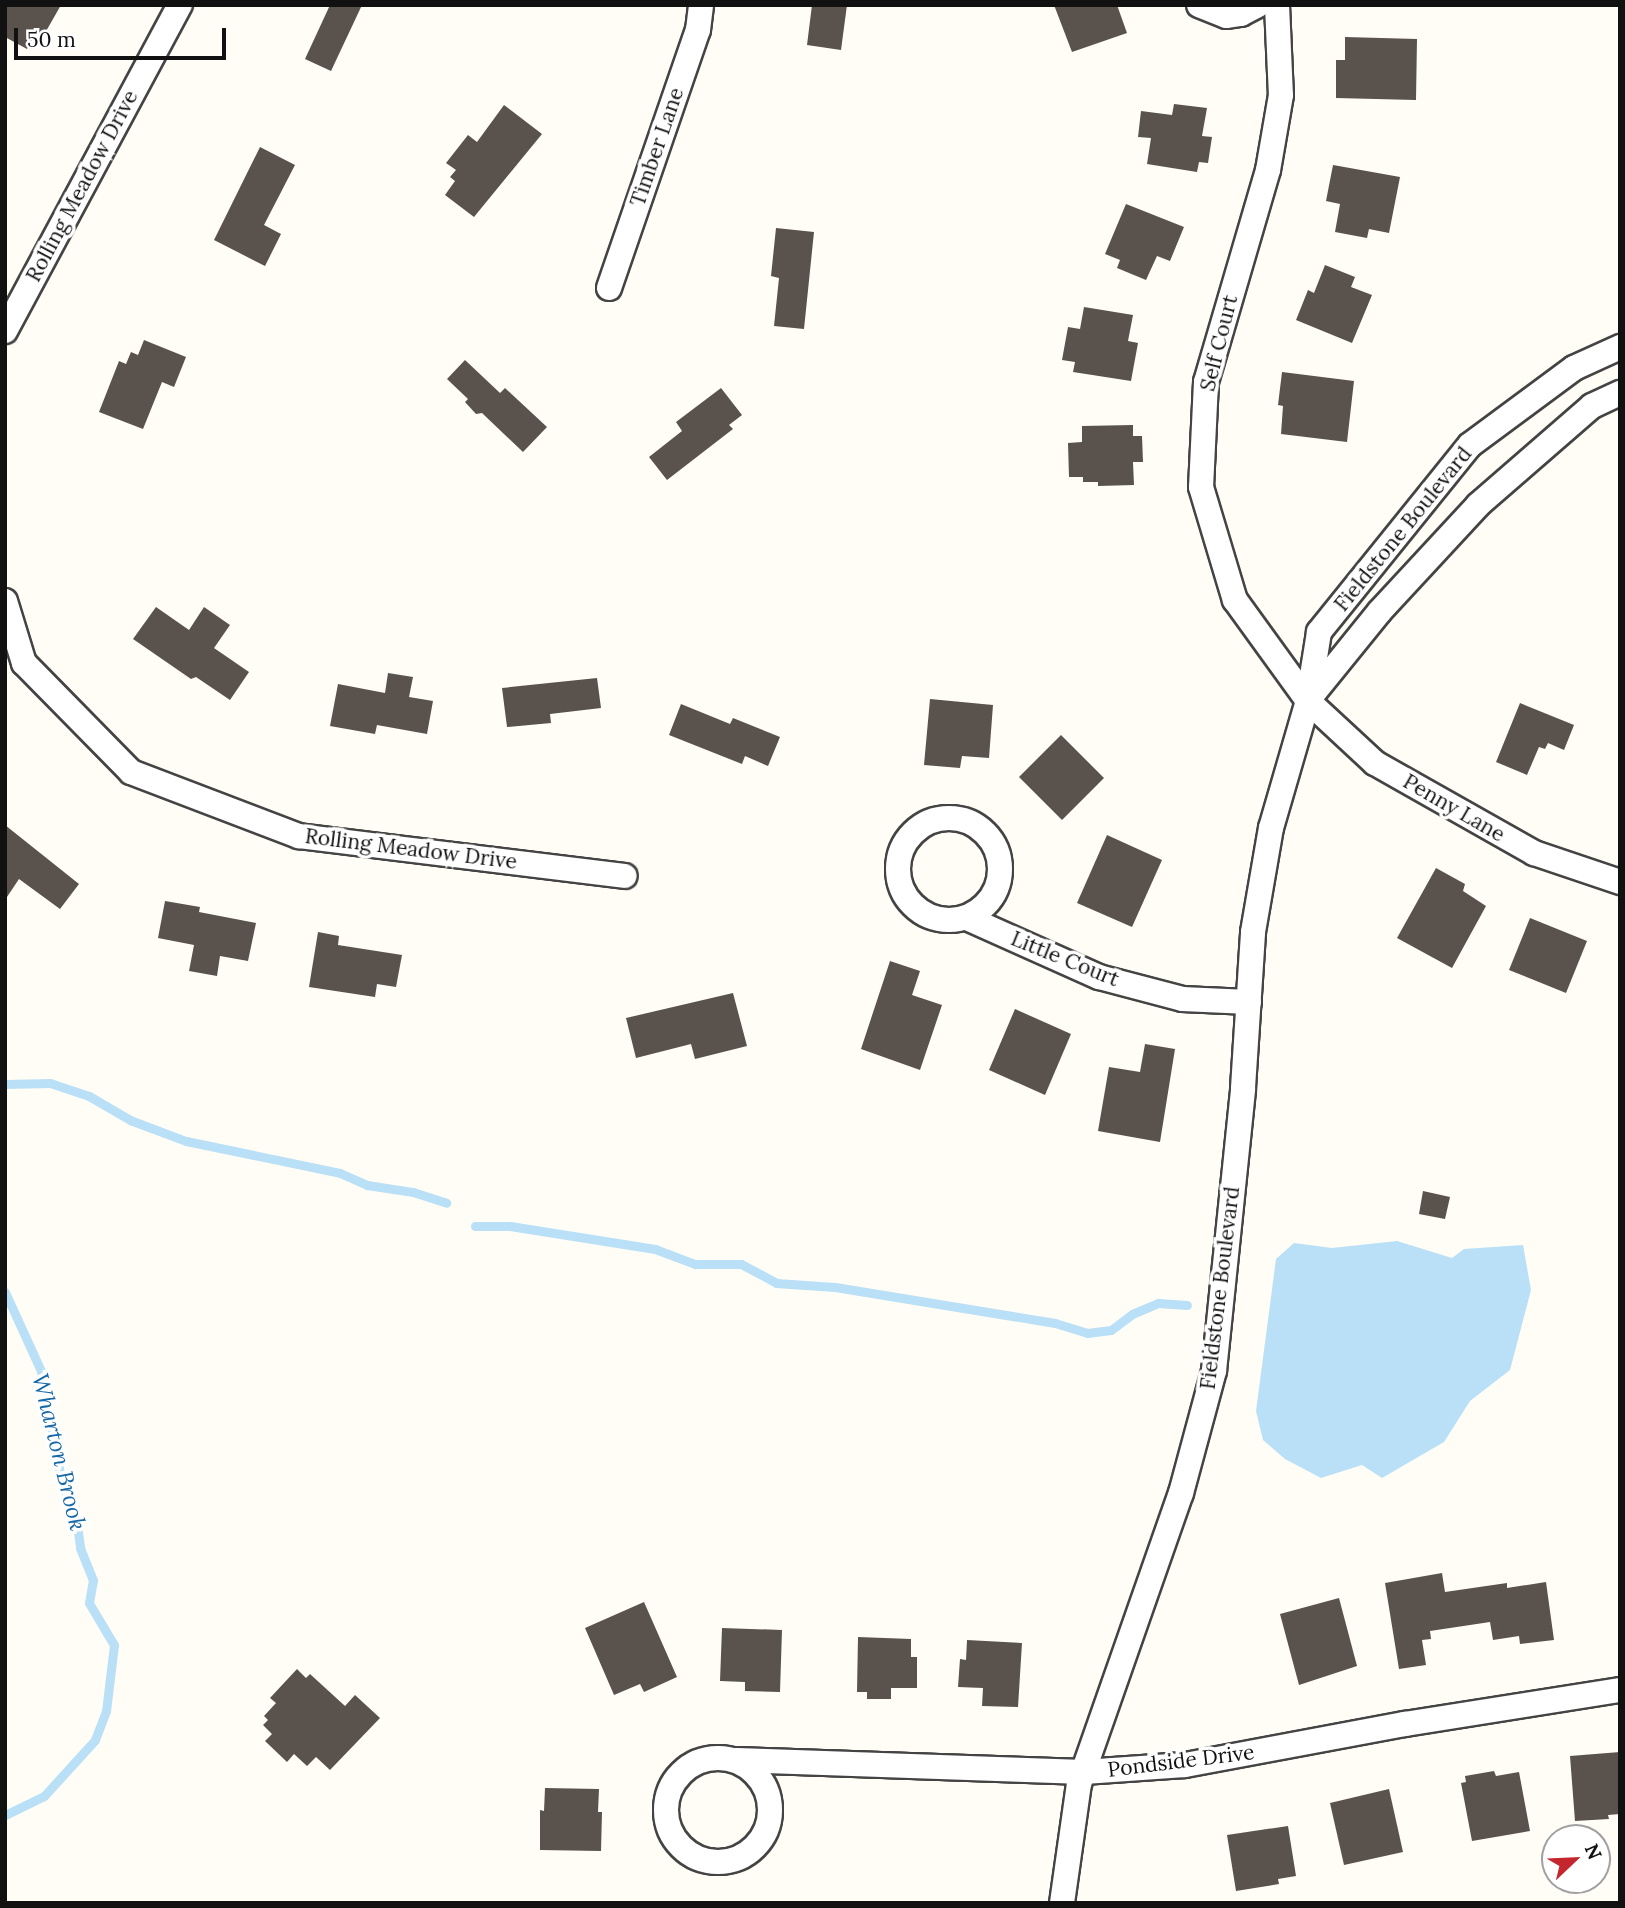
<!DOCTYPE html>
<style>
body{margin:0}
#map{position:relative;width:1625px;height:1908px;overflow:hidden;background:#fffdf5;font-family:Lora,serif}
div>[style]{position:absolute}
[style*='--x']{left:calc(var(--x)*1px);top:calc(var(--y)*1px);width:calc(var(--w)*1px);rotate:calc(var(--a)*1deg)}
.water>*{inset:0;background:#b9e0f7}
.stream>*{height:9px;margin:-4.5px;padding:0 4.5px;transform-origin:4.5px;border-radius:4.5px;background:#b9e0f7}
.building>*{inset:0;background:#5a524d}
.roads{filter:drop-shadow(2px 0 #444) drop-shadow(-2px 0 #444) drop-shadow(0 2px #444) drop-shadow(0 -2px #444)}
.street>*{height:24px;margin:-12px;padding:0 12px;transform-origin:12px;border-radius:12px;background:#fff}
.street>.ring{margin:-12px;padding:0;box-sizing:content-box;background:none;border:24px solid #fff;border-radius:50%}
span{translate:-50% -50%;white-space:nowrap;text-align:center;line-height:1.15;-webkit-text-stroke:7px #fff;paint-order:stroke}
.street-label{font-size:21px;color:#111}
.water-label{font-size:23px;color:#1768a6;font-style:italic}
.frame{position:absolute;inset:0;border:7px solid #111;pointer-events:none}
.north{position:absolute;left:1541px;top:1824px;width:70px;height:70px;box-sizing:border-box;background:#fff;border:2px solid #a0a0a0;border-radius:50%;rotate:67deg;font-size:19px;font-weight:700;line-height:28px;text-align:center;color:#111}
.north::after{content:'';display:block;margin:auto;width:24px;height:32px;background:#c4262e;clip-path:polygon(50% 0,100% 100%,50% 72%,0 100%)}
.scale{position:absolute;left:14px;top:28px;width:212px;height:32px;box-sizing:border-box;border:4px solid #111;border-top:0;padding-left:9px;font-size:21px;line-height:24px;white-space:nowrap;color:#111;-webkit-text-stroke:5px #fff;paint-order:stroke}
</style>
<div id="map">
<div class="water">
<div style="clip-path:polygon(1397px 1241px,1452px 1258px,1464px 1249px,1523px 1245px,1531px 1290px,1510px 1370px,1470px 1401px,1444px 1442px,1382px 1478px,1362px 1465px,1321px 1478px,1285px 1459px,1263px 1440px,1256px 1411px,1276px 1259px,1294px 1243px,1332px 1248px)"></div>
</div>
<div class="stream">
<div style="--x:5;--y:1084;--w:45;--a:-1.3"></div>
<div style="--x:50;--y:1083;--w:41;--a:18.4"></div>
<div style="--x:89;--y:1096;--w:48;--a:30.3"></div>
<div style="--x:130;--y:1120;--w:60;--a:20.6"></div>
<div style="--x:186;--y:1141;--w:157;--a:11.7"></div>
<div style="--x:340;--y:1173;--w:30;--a:24"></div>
<div style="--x:367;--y:1185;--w:47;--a:8.7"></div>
<div style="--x:413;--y:1192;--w:35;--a:18"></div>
<div style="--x:475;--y:1226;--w:35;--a:0"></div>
<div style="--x:510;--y:1226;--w:147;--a:9"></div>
<div style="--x:655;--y:1249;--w:43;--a:20.6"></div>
<div style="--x:695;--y:1264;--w:46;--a:0"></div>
<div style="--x:741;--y:1264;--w:40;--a:28"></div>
<div style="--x:776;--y:1283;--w:59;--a:3.9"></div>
<div style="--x:835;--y:1287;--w:223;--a:9.3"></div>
<div style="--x:1055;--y:1323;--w:34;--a:17"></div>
<div style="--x:1087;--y:1333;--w:24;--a:-7"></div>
<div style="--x:1111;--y:1330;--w:26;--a:-37"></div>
<div style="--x:1132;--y:1314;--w:28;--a:-23"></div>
<div style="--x:1158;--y:1303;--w:29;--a:4"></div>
<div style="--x:5;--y:1292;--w:87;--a:65.5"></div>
<div style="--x:41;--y:1371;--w:115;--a:79.5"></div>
<div style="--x:62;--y:1484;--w:37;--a:68"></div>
<div style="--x:76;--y:1518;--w:30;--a:82"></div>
<div style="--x:80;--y:1548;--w:35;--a:68"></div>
<div style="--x:93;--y:1580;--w:23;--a:100"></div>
<div style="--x:89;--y:1603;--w:49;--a:59.2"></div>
<div style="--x:114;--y:1645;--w:66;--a:96.9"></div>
<div style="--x:106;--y:1711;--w:31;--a:111"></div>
<div style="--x:95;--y:1740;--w:76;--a:132.3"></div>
<div style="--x:44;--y:1796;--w:43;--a:154"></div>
</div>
<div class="building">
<div style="clip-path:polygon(5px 5px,61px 5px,41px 40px,34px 36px,27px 49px,5px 37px)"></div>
<div style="clip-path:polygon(330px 5px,362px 5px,331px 71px,305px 59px)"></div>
<div style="clip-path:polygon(812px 5px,847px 5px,841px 50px,807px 45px)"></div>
<div style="clip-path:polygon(1054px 5px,1117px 5px,1127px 33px,1072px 52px)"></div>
<div style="clip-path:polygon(1345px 37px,1417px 39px,1416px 100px,1336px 98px,1336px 60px,1345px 60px)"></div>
<div style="clip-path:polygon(1174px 104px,1207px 108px,1202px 136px,1212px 137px,1208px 163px,1199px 162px,1197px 172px,1147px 164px,1151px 138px,1138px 137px,1141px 111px,1172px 115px)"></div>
<div style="clip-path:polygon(504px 105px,542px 134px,474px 217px,445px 195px,455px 181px,450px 177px,456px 170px,446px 163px,468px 135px,477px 142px)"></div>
<div style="clip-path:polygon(260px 147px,295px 165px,264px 225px,281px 234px,265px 266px,214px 240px)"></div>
<div style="clip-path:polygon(1333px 165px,1400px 177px,1389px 233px,1369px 229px,1367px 238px,1335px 232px,1340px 204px,1326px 201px)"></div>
<div style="clip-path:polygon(1126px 204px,1184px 227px,1170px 261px,1157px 256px,1146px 280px,1117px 268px,1120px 260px,1105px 254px)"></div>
<div style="clip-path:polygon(776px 228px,814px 232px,804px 329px,774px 326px,779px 278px,771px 276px)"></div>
<div style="clip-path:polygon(1325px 265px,1355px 277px,1351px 287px,1372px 295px,1352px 343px,1296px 320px,1308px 290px,1314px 293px)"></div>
<div style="clip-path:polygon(1084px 307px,1133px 315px,1128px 341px,1138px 343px,1131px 381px,1073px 372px,1075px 362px,1062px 360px,1068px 327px,1080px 329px)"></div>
<div style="clip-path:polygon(144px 340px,186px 357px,174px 387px,162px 382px,143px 429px,99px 412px,119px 361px,126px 364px,131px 352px,138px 355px)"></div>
<div style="clip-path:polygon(465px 360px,500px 393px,505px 388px,547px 427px,523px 452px,482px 413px,476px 414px,465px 402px,468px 399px,447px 379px)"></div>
<div style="clip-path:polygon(1282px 372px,1354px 381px,1347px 442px,1281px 434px,1283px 406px,1278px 405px)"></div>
<div style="clip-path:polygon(721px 388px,742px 415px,729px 425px,733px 429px,667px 480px,649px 457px,682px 431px,676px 422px)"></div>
<div style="clip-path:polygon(1133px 425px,1133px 436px,1142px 436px,1143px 462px,1133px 462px,1134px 485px,1098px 486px,1098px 482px,1083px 482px,1083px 477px,1069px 477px,1068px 443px,1082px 442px,1082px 426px)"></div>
<div style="clip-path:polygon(156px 607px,189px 630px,204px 607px,230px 625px,214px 648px,249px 672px,230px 700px,196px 677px,191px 679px,133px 639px)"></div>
<div style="clip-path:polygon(388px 673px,413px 677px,409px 697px,433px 701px,427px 734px,377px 725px,375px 734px,330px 726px,338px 684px,385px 693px)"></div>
<div style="clip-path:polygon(597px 678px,601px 708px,550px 714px,551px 723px,507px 727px,502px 688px)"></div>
<div style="clip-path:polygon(930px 699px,993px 705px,989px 758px,962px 756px,960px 768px,924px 765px)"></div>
<div style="clip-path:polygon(1520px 703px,1574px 725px,1564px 750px,1548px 743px,1545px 749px,1539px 747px,1527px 775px,1496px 762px)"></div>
<div style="clip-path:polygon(681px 704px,730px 724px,733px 718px,780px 737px,768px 766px,745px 756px,742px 764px,669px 735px)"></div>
<div style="clip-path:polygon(1061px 735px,1104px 778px,1062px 820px,1019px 777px)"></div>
<div style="clip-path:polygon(5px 825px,79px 884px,60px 909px,19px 879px,5px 900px)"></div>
<div style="clip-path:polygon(1107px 835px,1162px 860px,1132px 927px,1077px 903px)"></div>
<div style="clip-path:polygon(1436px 868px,1465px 884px,1463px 891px,1486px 906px,1452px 968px,1397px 938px)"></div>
<div style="clip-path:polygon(165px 901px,200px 907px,199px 912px,256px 923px,248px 961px,220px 956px,217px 976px,189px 971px,194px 945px,158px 938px)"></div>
<div style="clip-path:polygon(1530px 918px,1587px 941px,1566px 993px,1509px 970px)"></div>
<div style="clip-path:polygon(318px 932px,339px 936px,338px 945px,402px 955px,396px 987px,377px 984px,375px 997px,309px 987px)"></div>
<div style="clip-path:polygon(890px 961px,920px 971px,912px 995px,942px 1005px,920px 1070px,861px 1049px)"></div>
<div style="clip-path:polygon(733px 993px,747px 1046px,695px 1059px,691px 1044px,636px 1058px,626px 1018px)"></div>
<div style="clip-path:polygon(1015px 1009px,1071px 1034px,1045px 1095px,989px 1070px)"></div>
<div style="clip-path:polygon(1145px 1044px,1175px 1049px,1160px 1142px,1098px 1131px,1109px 1067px,1140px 1072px)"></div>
<div style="clip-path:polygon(1423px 1191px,1450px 1197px,1445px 1219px,1419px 1214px)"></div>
<div style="clip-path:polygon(1442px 1573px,1445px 1592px,1507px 1583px,1507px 1588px,1546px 1582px,1554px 1640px,1520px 1644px,1519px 1636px,1493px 1640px,1490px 1622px,1430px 1631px,1431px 1639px,1422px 1640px,1426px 1665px,1399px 1669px,1385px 1583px)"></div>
<div style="clip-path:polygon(1339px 1598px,1357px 1666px,1299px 1685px,1280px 1614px)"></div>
<div style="clip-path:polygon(644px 1602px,677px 1677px,644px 1692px,640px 1684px,614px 1695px,585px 1628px)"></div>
<div style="clip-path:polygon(722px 1628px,782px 1630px,780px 1692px,745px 1691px,745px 1682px,720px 1681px)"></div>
<div style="clip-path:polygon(858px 1637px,911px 1639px,911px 1657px,917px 1657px,917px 1688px,891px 1688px,891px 1699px,867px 1699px,867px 1692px,857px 1692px)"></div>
<div style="clip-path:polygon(967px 1640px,1022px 1643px,1018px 1707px,982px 1706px,983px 1688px,958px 1687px,960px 1659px,966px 1660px)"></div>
<div style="clip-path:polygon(297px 1669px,306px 1678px,310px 1674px,345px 1706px,355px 1695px,380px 1718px,330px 1770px,316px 1757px,307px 1766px,294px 1754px,287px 1762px,265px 1741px,272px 1734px,263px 1725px,268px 1720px,264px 1716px,276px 1703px,270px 1698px)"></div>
<div style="clip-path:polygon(1620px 1752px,1620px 1814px,1608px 1815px,1609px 1819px,1575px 1821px,1570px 1756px)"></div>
<div style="clip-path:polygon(1494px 1771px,1496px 1776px,1519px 1772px,1530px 1831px,1472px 1841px,1461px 1783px,1466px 1782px,1465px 1776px)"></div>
<div style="clip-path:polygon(545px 1788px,599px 1789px,598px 1812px,602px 1812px,601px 1851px,540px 1850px,540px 1810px,544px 1811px)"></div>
<div style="clip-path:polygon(1389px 1789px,1403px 1852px,1344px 1865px,1330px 1803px)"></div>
<div style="clip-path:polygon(1288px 1826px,1296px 1876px,1278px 1879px,1279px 1884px,1236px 1891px,1227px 1835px)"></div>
</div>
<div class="roads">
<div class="street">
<div style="--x:1199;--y:5;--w:29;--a:22"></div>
<div style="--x:1226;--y:16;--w:15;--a:-8"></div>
<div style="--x:1241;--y:14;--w:19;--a:-28"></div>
<div style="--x:1277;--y:5;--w:90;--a:87.5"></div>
<div style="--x:1281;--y:95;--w:76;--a:99.8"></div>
<div style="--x:1268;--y:170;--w:221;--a:106.3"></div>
<div style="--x:1206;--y:382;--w:105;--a:92.7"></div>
<div style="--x:1201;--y:487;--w:118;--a:73.3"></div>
<div style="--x:1235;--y:600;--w:125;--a:54.1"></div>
<div style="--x:1308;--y:701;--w:91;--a:42.8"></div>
<div style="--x:1375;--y:763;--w:183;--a:29.5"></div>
<div style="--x:1534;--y:853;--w:91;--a:18.6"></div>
<div style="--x:609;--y:288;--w:273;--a:-71"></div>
<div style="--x:698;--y:30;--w:25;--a:-83"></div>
<div style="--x:5;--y:331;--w:370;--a:-61.8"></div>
<div style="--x:5;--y:601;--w:65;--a:73"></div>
<div style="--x:24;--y:663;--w:153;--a:45.5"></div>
<div style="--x:131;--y:772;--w:180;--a:20.9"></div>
<div style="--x:299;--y:836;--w:328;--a:7"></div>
<div style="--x:1308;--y:700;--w:114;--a:-51"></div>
<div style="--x:1380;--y:611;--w:144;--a:-47.2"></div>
<div style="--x:1478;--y:505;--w:151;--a:-41"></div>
<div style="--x:1592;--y:406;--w:31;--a:-25"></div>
<div class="ring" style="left:898px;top:818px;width:78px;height:78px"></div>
<div style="--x:967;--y:918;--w:145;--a:24.1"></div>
<div style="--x:1099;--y:977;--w:86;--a:14.8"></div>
<div style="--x:1182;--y:999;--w:67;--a:2.6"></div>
<div class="ring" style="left:666px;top:1758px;width:80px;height:80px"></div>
<div style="--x:737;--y:1760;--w:347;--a:2"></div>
<div style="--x:1084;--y:1772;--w:101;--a:-4"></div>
<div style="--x:1185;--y:1765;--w:224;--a:-10.6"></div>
<div style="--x:1405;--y:1724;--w:218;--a:-9"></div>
<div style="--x:1062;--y:1903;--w:120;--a:-81.9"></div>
<div style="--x:1079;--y:1784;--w:308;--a:-70.7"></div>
<div style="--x:1181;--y:1493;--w:126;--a:-74.9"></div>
<div style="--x:1214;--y:1371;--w:284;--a:-84.1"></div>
<div style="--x:1243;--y:1088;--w:156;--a:-86.3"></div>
<div style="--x:1253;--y:932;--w:106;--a:-80.2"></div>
<div style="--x:1271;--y:828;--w:132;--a:-73.8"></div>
<div style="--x:1308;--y:701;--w:70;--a:-80.9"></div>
<div style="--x:1319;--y:632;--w:240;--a:-51.1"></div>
<div style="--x:1470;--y:445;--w:129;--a:-36.5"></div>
<div style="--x:1574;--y:368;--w:51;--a:-24.5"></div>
</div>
</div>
<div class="street-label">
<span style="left:657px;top:147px;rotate:-71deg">Timber Lane</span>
<span style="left:82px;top:186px;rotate:-62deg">Rolling Meadow Drive</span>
<span style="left:1219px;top:343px;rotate:-76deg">Self Court</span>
<span style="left:1403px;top:529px;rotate:-51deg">Fieldstone Boulevard</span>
<span style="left:1454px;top:808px;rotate:30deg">Penny Lane</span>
<span style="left:411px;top:849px;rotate:7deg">Rolling Meadow Drive</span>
<span style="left:1065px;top:959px;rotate:22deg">Little Court</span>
<span style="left:1220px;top:1288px;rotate:-83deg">Fieldstone Boulevard</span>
<span style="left:1181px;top:1761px;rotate:-7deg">Pondside Drive</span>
</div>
<div class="water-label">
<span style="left:59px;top:1452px;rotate:76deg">Wharton Brook</span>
</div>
<div class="frame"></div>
<div class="north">N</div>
<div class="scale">50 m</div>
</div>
